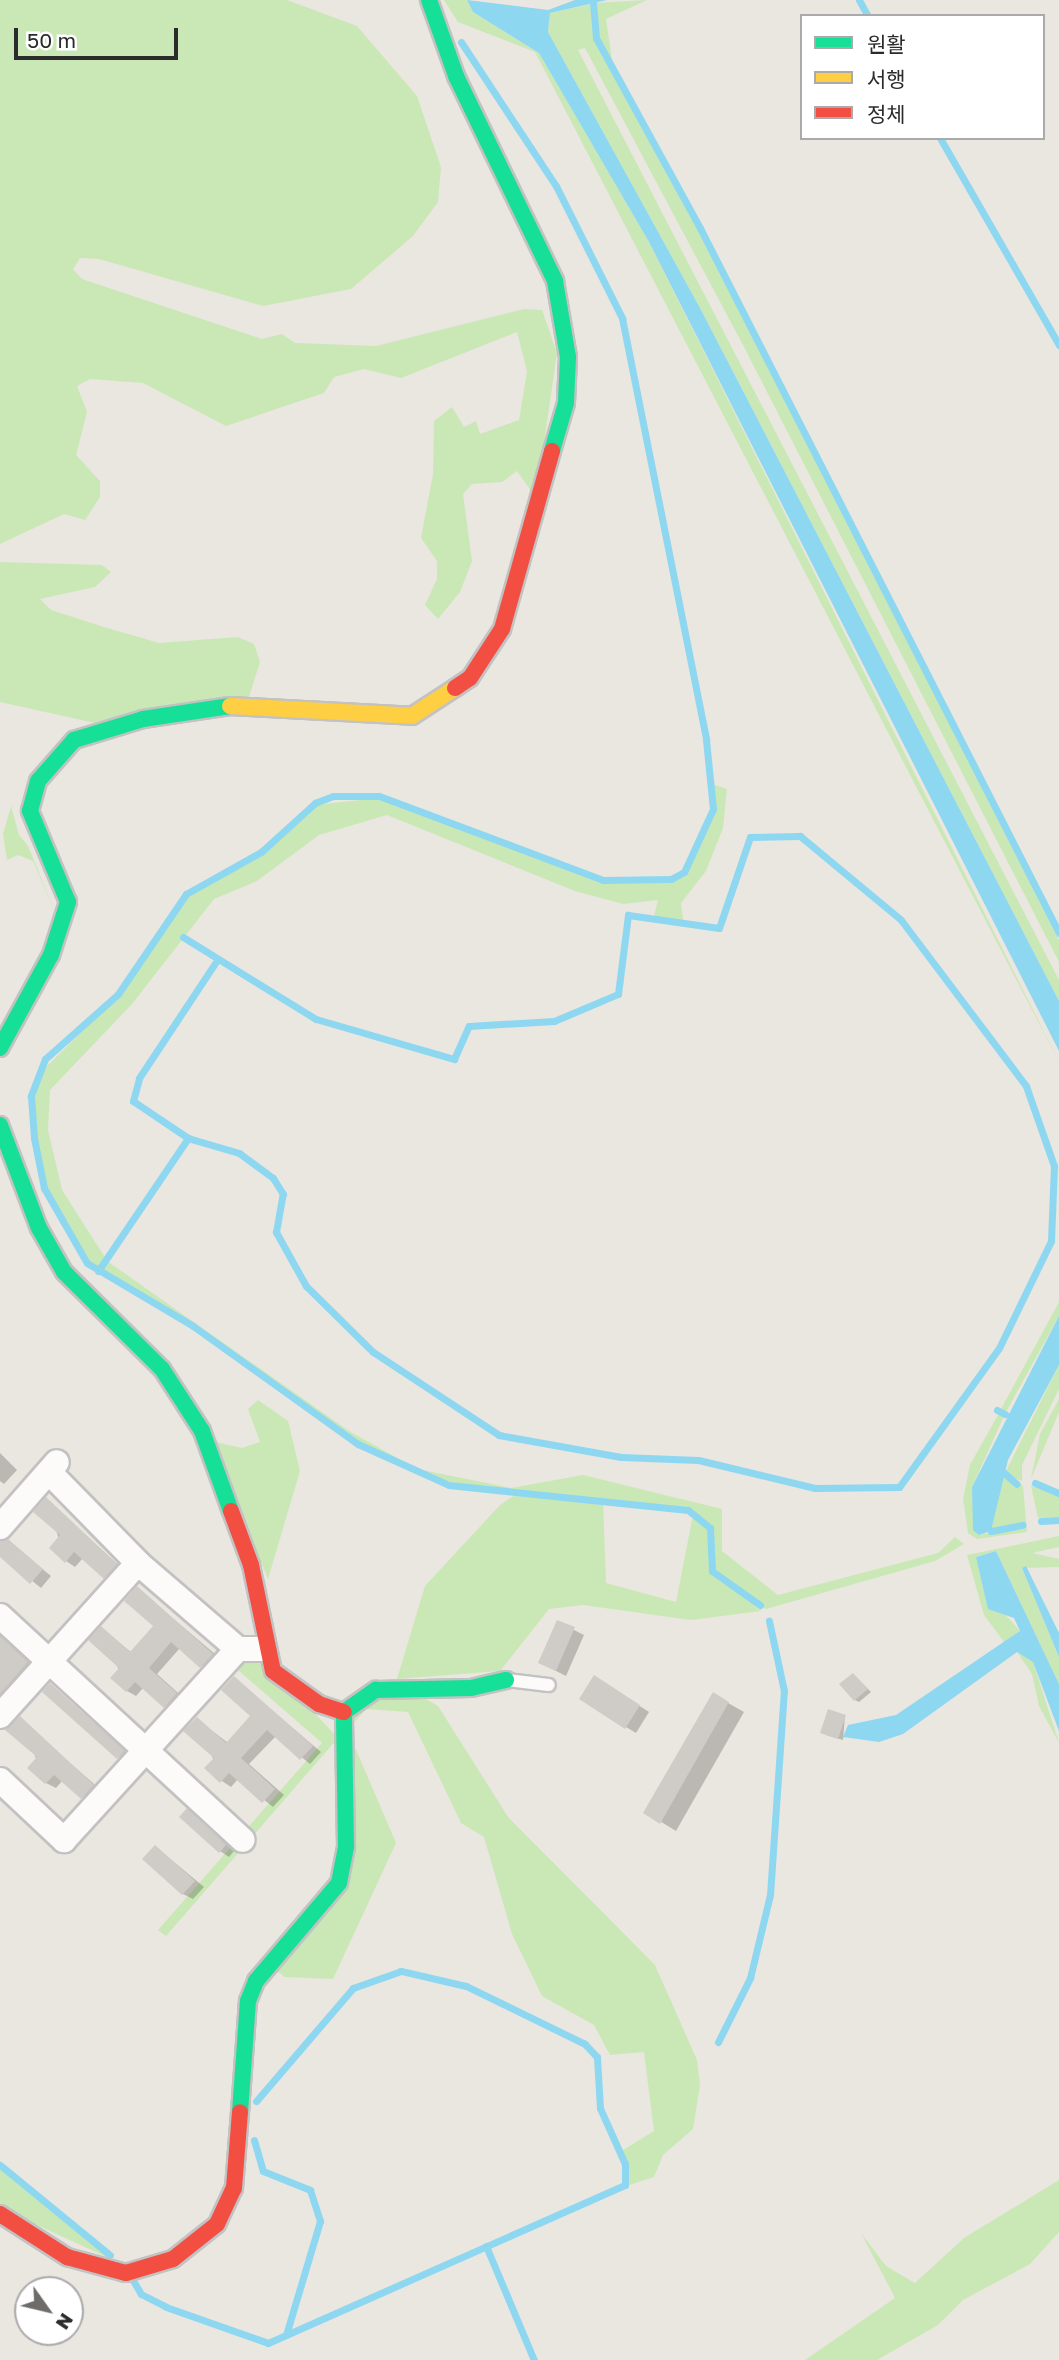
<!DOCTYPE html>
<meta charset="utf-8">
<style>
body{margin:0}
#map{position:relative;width:1059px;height:2360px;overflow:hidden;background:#eae6e0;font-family:"Golos Text","Noto Sans KR",sans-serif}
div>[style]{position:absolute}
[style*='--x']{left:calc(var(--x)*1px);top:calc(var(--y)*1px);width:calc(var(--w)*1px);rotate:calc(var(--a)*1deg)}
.green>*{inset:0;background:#cae8b6}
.water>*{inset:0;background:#8ed7f1}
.shadow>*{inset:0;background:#0003}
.stream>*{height:7px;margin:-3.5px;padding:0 3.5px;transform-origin:3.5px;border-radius:3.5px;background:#8ed7f1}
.building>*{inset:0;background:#cfccc7}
.roads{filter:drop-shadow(2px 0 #c3c2c2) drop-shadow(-2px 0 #c3c2c2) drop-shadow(0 2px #c3c2c2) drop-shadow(0 -2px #c3c2c2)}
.lane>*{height:12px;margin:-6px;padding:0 6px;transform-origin:6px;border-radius:6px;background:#fcfbfa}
.street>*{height:24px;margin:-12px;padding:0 12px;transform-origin:12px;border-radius:12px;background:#fcfbfa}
.fast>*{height:16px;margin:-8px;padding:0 8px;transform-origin:8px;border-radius:8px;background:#16e098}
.slow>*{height:16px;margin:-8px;padding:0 8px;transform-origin:8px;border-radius:8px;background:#ffcf43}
.jam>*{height:16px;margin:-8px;padding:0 8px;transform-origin:8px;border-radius:8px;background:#f24e42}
span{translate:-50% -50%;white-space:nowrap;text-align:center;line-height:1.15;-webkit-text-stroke:6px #fff;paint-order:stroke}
.legend{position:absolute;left:800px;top:14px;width:245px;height:126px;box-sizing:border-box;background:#fff;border:2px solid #aaa;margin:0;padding:9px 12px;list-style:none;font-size:21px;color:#2b2b2b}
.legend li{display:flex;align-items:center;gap:14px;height:35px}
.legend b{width:35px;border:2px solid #aaa}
.north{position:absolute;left:14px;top:2276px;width:70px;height:70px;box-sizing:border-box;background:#fff;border:2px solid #aaa;border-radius:50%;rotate:124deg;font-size:19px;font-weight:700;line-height:28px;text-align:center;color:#2b2b2b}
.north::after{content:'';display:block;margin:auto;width:24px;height:32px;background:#6e6c6a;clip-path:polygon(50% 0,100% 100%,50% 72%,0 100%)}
.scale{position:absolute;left:14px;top:28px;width:164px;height:32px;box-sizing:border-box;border:4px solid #2b2b2b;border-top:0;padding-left:9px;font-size:21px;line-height:24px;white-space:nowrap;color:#2b2b2b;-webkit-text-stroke:5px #fff;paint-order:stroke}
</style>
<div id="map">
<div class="green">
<div style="clip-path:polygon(0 0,287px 0,357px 26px,417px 96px,441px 167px,438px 202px,413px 236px,351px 289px,263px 306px,99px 259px,80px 258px,73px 269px,82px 279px,262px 339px,282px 334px,295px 343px,376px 346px,524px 309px,542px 310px,557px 353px,536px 498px,517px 471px,502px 482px,472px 484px,463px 494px,472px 561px,460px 592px,438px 619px,425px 605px,437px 579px,437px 561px,421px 538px,433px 474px,434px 421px,452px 407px,464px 427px,476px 421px,480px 434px,519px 420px,527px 371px,517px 332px,401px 378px,364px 369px,334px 377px,324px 393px,226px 426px,143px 383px,90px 379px,77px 386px,87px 412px,76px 455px,100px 481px,100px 497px,85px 520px,64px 514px,0 544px)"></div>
<div style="clip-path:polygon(444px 0,467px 0,473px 12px,539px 53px,649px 242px,1059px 1062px,535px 52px,458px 22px)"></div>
<div style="clip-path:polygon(647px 0,606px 19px,612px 59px,600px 40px,595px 3px)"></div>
<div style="clip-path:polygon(591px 4px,595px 40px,699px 230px,1059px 940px,1059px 962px,744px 347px,585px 48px,578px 50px,1059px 980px,1059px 1001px,700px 308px,548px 32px,550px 13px)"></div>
<div style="clip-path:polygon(0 562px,102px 565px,111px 572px,95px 587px,40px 599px,51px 610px,104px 627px,159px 643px,238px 637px,254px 644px,260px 662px,249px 697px,104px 725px,0 702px)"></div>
<div style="clip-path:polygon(712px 784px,727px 789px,723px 828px,706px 871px,681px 903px,683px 920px,654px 916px,658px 900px,623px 904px,575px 891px,387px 815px,319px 835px,257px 881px,214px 899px,132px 1004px,50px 1090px,48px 1130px,62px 1190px,106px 1259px,98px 1269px,74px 1245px,45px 1188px,31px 1117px,36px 1077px,119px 995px,187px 895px,204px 882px,262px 853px,315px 805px,378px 798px,602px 881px,672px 880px,685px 873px,708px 825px,715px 809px)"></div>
<div style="clip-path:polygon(11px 806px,19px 835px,28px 846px,55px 912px,33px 861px,18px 855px,7px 860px,3px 834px)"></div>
<div style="clip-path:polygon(107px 1261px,349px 1431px,417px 1469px,511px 1488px,583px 1475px,722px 1509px,722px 1551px,778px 1595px,938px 1553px,955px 1537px,964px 1544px,935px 1561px,766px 1609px,714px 1570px,711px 1528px,688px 1508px,475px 1487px,419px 1475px,359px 1443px,194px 1325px,100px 1271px)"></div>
<div style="clip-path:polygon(1059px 1302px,1059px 1316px,1006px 1412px,1001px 1409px)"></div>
<div style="clip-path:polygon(1059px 1365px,1059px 1389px,1022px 1465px,1022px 1481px,1004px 1474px,1023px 1486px,1027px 1532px,977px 1539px,968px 1533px,963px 1499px,970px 1465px,999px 1413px,1004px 1416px,972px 1487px,979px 1535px,1023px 1527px,991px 1528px,997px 1489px)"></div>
<div style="clip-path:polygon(1059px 1399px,1059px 1412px,1031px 1479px,1040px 1434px)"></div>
<div style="clip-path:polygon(258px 1400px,288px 1421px,300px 1471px,268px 1579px,210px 1441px,242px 1448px,260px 1442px,248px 1409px)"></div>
<div style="clip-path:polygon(1031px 1486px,1059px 1495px,1059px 1517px,1038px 1518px)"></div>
<div style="clip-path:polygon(554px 1494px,603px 1500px,606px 1583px,676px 1602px,693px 1515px,708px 1529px,711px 1571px,761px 1611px,691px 1620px,583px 1605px,549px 1609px,500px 1671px,397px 1679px,425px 1586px,500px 1505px,515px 1495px)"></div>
<div style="clip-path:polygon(1059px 1536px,1059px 1547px,1032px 1553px,1059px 1559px,1059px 1567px,1022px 1568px,1059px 1657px,1059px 1684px,996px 1551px,976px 1557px,1002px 1611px,1020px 1631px,1004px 1642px,984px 1615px,967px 1555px)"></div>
<div style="clip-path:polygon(1017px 1652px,1033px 1662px,1059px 1743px,1039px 1706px,1032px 1674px)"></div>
<div style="clip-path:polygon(259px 1654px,338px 1738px,166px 1936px,158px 1930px,322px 1743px,231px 1664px)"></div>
<div style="clip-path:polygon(384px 1692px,412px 1691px,438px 1706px,508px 1817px,655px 1965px,697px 2060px,700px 2085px,693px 2129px,663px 2155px,654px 2177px,626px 2186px,620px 2152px,654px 2131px,644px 2052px,610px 2055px,594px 2025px,542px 1996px,512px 1934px,484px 1837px,461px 1823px,408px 1712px,366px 1709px,354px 1723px,351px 1738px,396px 1843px,333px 1979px,285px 1977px,273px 1968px,330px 1905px,346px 1874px,349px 1717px)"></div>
<div style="clip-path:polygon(0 2167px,104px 2248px,109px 2258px,0 2208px)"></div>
<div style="clip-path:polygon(1059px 2180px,1059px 2232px,1030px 2264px,963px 2300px,938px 2325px,877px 2360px,805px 2360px,895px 2298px,861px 2233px,886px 2266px,915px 2283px,964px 2238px)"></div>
</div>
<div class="water">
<div style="clip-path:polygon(467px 0,548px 10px,575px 0,607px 0,550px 13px,548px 32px,700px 308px,1059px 1001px,1059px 1051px,649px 242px,539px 53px,473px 12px)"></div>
<div style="clip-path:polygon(1059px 1316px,1059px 1365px,1008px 1460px,991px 1531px,979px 1535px,973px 1530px,972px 1487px)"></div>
<div style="clip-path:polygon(996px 1551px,1059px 1684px,1059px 1731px,1033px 1662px,1017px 1652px,903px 1734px,879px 1742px,843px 1737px,848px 1725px,896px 1715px,1020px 1631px,1014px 1618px,988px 1609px,976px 1557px)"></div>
<div style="clip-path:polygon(1026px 1566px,1059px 1633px,1059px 1657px,1022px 1568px)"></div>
</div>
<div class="shadow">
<div style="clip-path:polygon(0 1453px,17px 1470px,4px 1484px,0 1481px)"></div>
<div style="clip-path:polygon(46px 1499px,125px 1571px,114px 1583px,83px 1558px,75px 1567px,66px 1561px)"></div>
<div style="clip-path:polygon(8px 1541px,51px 1576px,41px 1588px,0 1555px)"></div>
<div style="clip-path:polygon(137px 1588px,222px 1660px,211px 1672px,180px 1648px,157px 1674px,186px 1700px,175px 1712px,144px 1687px,136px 1696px,127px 1691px,102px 1628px,132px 1653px,155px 1626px)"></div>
<div style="clip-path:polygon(558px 1622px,584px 1635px,566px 1676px,540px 1663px)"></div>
<div style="clip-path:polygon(0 1636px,37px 1669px,0 1710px)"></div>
<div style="clip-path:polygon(854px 1675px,871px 1692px,859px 1702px,855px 1700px)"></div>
<div style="clip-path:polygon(234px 1678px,321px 1752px,310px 1764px,276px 1736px,249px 1764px,284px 1795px,273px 1807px,238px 1779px,231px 1787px,222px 1781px,197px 1719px,228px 1743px,252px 1715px)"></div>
<div style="clip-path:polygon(604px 1683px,649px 1712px,636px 1733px,626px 1727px)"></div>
<div style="clip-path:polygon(51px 1685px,133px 1758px,128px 1764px,44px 1692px)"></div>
<div style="clip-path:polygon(714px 1695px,744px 1712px,676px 1831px,645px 1812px)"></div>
<div style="clip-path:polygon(845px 1716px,843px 1740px,826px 1735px)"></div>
<div style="clip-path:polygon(20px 1719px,102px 1791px,91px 1803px,63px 1780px,56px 1788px,46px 1783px)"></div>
<div style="clip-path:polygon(187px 1810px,234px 1851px,229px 1857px,220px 1851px)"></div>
<div style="clip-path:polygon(156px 1847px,204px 1887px,193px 1899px,183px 1894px)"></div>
</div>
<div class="stream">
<div style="--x:859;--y:0;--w:18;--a:61"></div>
<div style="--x:593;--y:3;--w:35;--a:85"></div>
<div style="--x:596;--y:38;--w:217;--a:61.3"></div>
<div style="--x:700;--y:228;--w:791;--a:63.01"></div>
<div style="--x:461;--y:42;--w:173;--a:56.6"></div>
<div style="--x:556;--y:186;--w:148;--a:63.4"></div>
<div style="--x:622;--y:318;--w:430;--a:78.7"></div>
<div style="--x:706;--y:740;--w:69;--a:84.2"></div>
<div style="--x:713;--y:809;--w:69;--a:114.7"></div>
<div style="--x:684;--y:872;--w:15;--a:152"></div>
<div style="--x:671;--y:879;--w:68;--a:179.2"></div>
<div style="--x:603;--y:880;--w:239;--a:-159.4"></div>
<div style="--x:379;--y:796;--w:46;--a:180"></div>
<div style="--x:333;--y:796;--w:19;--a:159"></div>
<div style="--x:315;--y:803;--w:73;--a:137.8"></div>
<div style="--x:261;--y:852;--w:86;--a:150.8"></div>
<div style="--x:186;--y:894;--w:121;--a:124.2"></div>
<div style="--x:118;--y:994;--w:98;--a:138.3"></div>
<div style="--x:45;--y:1059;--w:40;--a:111"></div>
<div style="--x:31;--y:1096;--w:42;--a:85.9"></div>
<div style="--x:34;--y:1138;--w:51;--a:78.7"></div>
<div style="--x:44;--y:1188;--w:86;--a:60.2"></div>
<div style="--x:87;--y:1263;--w:123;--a:30.7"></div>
<div style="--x:193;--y:1326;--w:203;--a:35.6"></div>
<div style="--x:358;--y:1444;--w:100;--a:24.3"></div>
<div style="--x:449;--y:1485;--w:240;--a:6"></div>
<div style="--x:688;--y:1510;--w:28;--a:39"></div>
<div style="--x:710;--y:1528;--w:43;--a:87.3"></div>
<div style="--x:712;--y:1571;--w:59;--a:35.3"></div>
<div style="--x:940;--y:138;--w:239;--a:60.1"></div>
<div style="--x:183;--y:937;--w:156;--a:31.7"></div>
<div style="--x:316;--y:1019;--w:144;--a:16.2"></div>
<div style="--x:454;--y:1059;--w:36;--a:-66"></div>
<div style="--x:469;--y:1026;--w:85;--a:-3.4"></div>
<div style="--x:554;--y:1021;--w:69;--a:-22.9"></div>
<div style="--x:618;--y:994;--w:80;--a:-82.8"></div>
<div style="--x:628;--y:915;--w:92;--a:8.1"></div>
<div style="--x:719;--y:928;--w:96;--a:-71.2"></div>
<div style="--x:750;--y:837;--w:50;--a:-1.1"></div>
<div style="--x:800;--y:836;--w:131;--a:39.7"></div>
<div style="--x:901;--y:920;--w:208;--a:53"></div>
<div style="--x:1026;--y:1086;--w:85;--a:70.7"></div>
<div style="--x:1054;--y:1166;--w:75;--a:92.3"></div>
<div style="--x:1051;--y:1241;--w:119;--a:115.9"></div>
<div style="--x:999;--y:1348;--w:171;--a:125.7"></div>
<div style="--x:899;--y:1487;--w:84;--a:179.3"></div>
<div style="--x:815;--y:1488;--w:120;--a:-166.5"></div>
<div style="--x:698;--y:1460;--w:77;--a:-177.8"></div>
<div style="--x:621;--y:1457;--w:124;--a:-169.8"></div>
<div style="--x:499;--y:1435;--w:151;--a:-146.6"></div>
<div style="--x:373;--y:1352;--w:94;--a:-135.4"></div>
<div style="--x:306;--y:1286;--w:62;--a:-119.1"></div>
<div style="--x:276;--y:1232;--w:39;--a:-80"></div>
<div style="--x:283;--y:1194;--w:19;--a:-122"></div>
<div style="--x:273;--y:1178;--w:42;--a:-143.7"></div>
<div style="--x:239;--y:1153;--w:53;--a:-163.6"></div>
<div style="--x:188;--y:1138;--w:66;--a:-146.1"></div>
<div style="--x:133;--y:1101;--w:24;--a:-75"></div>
<div style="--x:139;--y:1078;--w:138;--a:-56.5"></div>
<div style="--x:98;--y:1271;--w:161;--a:-55.9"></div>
<div style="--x:997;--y:1410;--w:9;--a:27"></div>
<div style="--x:1003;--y:1472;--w:18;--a:41"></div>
<div style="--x:1035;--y:1483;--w:26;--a:23"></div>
<div style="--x:1041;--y:1521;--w:18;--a:-3"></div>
<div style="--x:991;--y:1531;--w:32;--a:-11"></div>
<div style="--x:718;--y:2042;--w:72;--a:-63.4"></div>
<div style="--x:750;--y:1978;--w:85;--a:-76.5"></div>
<div style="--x:770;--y:1895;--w:204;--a:-86.1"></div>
<div style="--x:784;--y:1691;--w:72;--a:-102.1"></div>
<div style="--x:254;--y:2140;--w:32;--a:74"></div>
<div style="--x:263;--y:2171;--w:51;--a:22"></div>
<div style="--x:310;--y:2190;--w:33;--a:72"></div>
<div style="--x:320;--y:2221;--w:119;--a:106.6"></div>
<div style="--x:0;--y:2165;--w:142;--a:39.3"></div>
<div style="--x:486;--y:2246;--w:124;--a:67.2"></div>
<div style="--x:134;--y:2282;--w:14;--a:60"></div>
<div style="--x:141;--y:2294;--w:28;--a:27"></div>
<div style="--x:166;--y:2307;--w:108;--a:19.4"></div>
<div style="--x:268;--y:2343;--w:390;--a:-23.9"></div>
<div style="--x:625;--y:2185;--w:21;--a:-90"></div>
<div style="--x:625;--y:2164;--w:61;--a:-114.1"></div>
<div style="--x:600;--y:2108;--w:51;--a:-93.4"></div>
<div style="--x:597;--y:2057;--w:18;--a:-133"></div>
<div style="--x:585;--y:2044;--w:132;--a:-154"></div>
<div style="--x:466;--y:1986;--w:67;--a:-167"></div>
<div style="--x:401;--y:1971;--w:51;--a:160.5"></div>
<div style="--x:353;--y:1988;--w:149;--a:130.6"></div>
</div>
<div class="building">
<div style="clip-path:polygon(46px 1497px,117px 1564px,104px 1579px,74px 1552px,65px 1563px,49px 1548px,60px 1535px,33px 1512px)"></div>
<div style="clip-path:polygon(8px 1539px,43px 1569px,30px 1584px,0 1557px,0 1541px)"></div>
<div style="clip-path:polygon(137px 1586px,213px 1654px,200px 1668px,171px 1642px,149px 1668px,177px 1693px,164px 1708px,135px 1682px,126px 1692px,110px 1678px,119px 1668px,88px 1640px,101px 1626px,130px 1652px,153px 1626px,124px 1601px)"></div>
<div style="clip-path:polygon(557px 1620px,575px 1627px,556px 1671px,538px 1663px)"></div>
<div style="clip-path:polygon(0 1636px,28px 1662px,0 1694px)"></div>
<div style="clip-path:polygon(853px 1673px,868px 1689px,854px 1701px,839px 1684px)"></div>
<div style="clip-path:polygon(594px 1675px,640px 1705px,625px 1729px,579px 1699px)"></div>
<div style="clip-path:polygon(234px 1676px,313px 1746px,300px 1760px,267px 1730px,241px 1758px,275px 1789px,262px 1803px,229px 1773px,220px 1783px,204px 1768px,214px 1758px,183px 1731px,197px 1717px,226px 1743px,250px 1716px,221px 1690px)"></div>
<div style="clip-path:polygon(50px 1683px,125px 1751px,117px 1759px,42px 1692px)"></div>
<div style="clip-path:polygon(713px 1692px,729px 1702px,660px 1824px,643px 1813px)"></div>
<div style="clip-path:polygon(828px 1709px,846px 1715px,838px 1739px,820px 1733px)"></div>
<div style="clip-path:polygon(20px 1716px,94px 1785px,81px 1799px,54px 1775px,45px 1784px,27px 1768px,37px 1757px,5px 1730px)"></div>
<div style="clip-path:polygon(187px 1808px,226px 1845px,219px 1853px,179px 1817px)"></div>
<div style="clip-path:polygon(155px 1845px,195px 1881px,182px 1895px,142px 1859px)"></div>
</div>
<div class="roads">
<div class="lane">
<div style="--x:507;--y:1680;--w:42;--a:6.8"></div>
</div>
<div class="street">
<div style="--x:49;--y:1472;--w:127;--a:45.6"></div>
<div style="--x:138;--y:1563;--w:132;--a:40.7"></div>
<div style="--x:0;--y:1527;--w:86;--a:-48.8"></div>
<div style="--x:0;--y:1616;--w:330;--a:42.7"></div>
<div style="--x:0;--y:1716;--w:206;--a:-48"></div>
<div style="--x:0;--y:1780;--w:88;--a:43.2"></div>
<div style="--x:64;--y:1840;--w:258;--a:-47.7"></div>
<div style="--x:238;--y:1649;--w:26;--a:0"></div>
</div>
<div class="fast">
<div style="--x:429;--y:0;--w:81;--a:70.4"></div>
<div style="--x:456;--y:76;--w:228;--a:64.2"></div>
<div style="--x:555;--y:281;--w:77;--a:80.3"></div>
<div style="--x:568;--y:357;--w:46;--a:92.5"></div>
<div style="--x:566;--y:403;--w:50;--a:106.3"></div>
<div style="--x:0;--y:1048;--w:106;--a:-61.3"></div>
<div style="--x:51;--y:955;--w:56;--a:-72.2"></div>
<div style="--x:68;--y:902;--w:99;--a:-112.7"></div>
<div style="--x:30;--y:811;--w:31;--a:-75"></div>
<div style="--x:38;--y:781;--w:55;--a:-48.7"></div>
<div style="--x:74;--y:740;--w:72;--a:-16.9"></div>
<div style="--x:143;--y:719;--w:88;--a:-8.5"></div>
<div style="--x:0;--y:1125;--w:110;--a:69.3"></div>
<div style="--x:39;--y:1228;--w:51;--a:60.4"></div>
<div style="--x:64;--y:1272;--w:138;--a:44.7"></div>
<div style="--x:162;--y:1369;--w:74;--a:57.2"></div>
<div style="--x:202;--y:1431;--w:85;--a:70.1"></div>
<div style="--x:240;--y:2112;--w:111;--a:-85.9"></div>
<div style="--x:248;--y:2001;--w:22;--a:-68"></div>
<div style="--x:256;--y:1981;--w:128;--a:-49.7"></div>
<div style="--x:339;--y:1883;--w:38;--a:-79"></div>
<div style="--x:346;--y:1846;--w:134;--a:-90.9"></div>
<div style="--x:344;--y:1712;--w:39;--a:-35"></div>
<div style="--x:376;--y:1690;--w:95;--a:-1.2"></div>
<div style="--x:471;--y:1688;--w:36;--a:-13"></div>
</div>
<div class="slow">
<div style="--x:230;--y:706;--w:182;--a:3.1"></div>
<div style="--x:412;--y:716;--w:51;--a:-33.1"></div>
</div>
<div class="jam">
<div style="--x:455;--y:688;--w:18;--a:-34"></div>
<div style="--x:470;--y:678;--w:59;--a:-56.9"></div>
<div style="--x:502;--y:629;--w:185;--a:-74.3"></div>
<div style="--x:231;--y:1511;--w:58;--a:69.7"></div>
<div style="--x:251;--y:1565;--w:108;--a:78.3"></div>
<div style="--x:273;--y:1671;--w:57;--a:35.7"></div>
<div style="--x:319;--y:1704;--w:26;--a:18"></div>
<div style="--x:0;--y:2214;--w:80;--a:32.7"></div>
<div style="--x:67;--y:2257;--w:61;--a:15.2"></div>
<div style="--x:126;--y:2273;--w:49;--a:-16.6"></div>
<div style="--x:173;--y:2259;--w:56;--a:-38.5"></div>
<div style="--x:217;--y:2224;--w:40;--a:-65"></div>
<div style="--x:234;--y:2188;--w:76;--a:-85.5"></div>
</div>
</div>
<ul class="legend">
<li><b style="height:9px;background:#16e098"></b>원활</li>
<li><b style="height:9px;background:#ffcf43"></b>서행</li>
<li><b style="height:9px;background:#f24e42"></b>정체</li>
</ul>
<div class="north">N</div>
<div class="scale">50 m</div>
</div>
